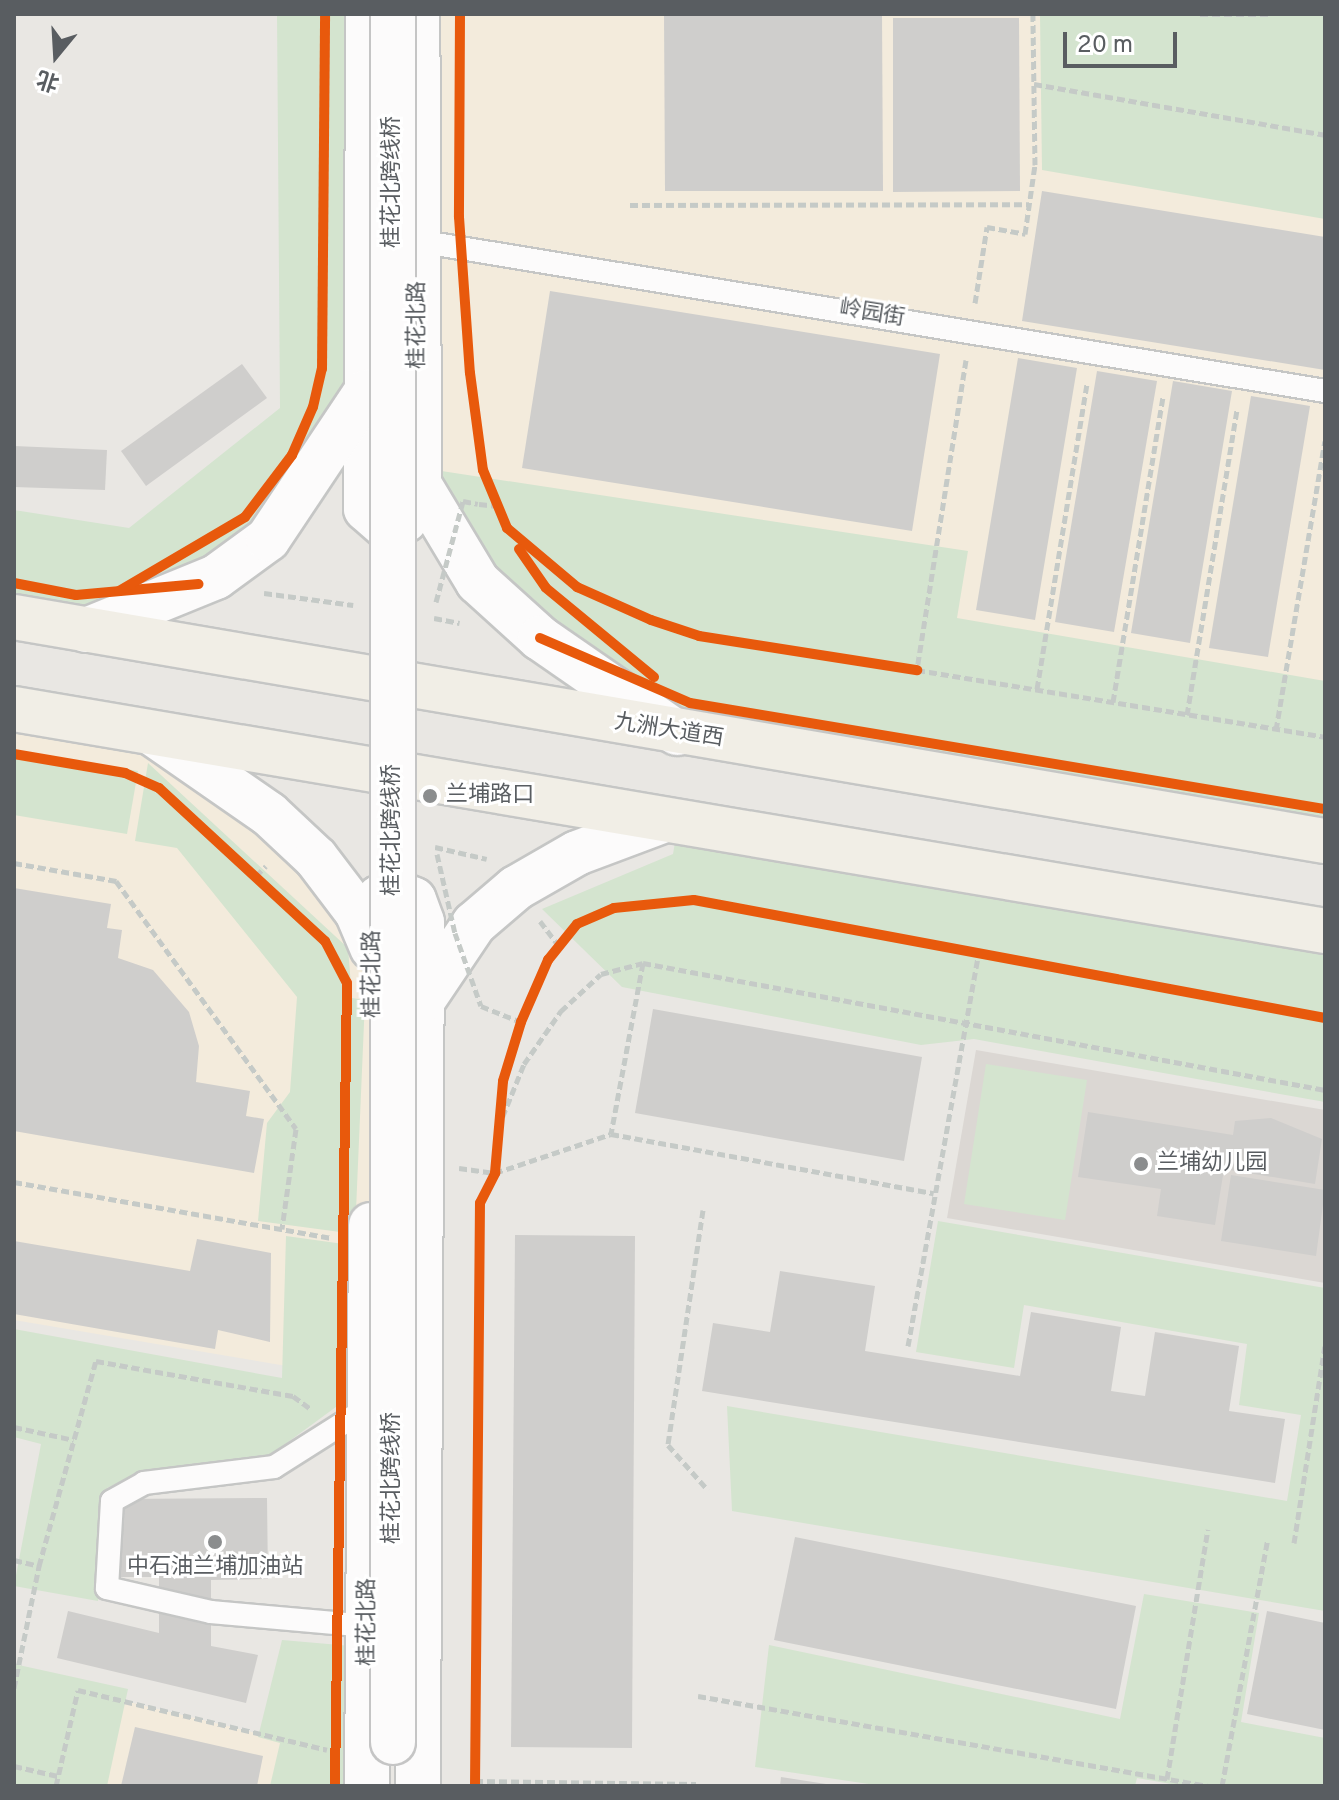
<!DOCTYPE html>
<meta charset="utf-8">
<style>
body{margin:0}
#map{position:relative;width:1339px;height:1800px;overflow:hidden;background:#e9e7e3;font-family:Overpass,"Noto Sans SC",sans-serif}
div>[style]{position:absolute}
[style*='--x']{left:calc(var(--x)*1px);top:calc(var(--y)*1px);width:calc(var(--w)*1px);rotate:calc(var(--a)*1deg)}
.commercial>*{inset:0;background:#f3ebdc}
.education>*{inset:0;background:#dbd7d3}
.green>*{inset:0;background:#d4e4cf}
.building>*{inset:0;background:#cfcecc}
.path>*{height:5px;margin-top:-2.5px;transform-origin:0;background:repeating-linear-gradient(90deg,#c5cac7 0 8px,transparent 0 12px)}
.roads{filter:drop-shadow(2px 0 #c5c6c5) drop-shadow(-2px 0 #c5c6c5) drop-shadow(0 2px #c5c6c5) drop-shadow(0 -2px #c5c6c5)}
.service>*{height:22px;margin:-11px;padding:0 11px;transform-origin:11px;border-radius:11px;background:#fcfbfb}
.secondary>*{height:44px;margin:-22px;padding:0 22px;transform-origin:22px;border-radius:22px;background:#fcfbfb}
.primary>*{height:44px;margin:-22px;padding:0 22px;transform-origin:22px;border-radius:22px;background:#f1eee6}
.path-bridge>*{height:5px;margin-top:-2.5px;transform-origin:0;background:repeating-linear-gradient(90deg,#c5cac7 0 8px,transparent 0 12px)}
.bridges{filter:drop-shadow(2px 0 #c5c5c5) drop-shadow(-2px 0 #c5c5c5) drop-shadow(0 2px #c5c5c5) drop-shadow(0 -2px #c5c5c5)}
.secondary-bridge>*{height:44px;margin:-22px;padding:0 22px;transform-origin:22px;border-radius:22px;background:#fcfbfb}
.cycleway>*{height:10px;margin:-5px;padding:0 5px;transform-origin:5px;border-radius:5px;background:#e8590c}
.dots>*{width:22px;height:22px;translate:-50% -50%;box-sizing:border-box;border:4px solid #fff;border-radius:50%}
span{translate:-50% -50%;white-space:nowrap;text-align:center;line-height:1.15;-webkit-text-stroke:6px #fff;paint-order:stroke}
.street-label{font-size:22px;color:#595d61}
.poi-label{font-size:22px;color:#595d61}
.left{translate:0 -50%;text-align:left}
.frame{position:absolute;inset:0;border:16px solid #595d61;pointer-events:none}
.north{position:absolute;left:16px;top:16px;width:80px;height:80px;-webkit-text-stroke:6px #fff;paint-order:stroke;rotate:198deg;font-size:22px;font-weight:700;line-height:32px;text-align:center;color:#595d61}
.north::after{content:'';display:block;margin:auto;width:28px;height:36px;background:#595d61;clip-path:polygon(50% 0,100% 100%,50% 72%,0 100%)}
.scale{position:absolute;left:1063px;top:32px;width:114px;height:36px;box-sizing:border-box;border:4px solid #595d61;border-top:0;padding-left:10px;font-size:24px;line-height:28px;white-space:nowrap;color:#595d61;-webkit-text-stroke:6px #fff;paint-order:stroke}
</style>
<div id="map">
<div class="commercial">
<div style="clip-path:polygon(419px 14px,1325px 14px,1325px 836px,423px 484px)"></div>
<div style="clip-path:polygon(14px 710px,195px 760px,373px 952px,370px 1380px,14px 1320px)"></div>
<div style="clip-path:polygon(27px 1677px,367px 1760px,367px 1786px,14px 1786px)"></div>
</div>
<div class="education">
<div style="clip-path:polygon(976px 1050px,1325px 1110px,1325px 1283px,947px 1218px)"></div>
</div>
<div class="green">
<div style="clip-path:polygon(277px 14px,355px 14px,357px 389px,264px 534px,86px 621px,14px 608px,14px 510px,129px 528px,280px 408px)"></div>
<div style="clip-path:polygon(1040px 14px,1325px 14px,1325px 219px,1042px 170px)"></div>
<div style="clip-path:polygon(435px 470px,968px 551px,957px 618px,1325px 681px,1325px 825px,687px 718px,558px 634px,489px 570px)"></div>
<div style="clip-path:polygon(14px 750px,138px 771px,127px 834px,14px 815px)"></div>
<div style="clip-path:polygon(148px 763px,348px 948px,352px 998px,365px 1000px,355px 1234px,258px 1221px,267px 1123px,290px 1092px,297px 997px,177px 848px,135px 841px)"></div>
<div style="clip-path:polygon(677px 831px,1325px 942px,1325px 1102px,974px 1039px,921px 1045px,622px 987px,542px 909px,673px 854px)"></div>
<div style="clip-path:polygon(986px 1064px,1087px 1080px,1065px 1220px,964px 1204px)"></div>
<div style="clip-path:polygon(938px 1221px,1325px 1288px,1325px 1611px,732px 1511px,727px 1406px,1287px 1501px,1301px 1415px,1239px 1405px,1247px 1344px,1024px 1305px,1014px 1368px,916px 1352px)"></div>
<div style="clip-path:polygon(286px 1236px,358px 1246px,355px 1393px,269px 1456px,137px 1474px,107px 1488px,98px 1601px,14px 1586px,41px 1444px,14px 1437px,14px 1329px,282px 1378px)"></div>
<div style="clip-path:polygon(1144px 1594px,1259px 1613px,1241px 1722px,1325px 1738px,1325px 1786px,1183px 1786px,1137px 1778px,1135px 1786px,882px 1786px,755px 1767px,769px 1645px,1120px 1719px)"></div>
<div style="clip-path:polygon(282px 1640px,351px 1646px,349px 1786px,270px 1786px,280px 1743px,258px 1737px)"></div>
<div style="clip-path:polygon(14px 1664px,128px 1689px,107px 1786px,14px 1786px)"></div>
</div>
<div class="building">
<div style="clip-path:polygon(664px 14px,882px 14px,883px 191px,665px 191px)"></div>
<div style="clip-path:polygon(893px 18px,1019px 18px,1020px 191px,893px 192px)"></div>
<div style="clip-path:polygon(1042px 191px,1325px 237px,1325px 370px,1022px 321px)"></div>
<div style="clip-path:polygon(550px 291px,940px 354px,912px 531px,522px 468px)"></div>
<div style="clip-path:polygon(1018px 358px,1077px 368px,1035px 620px,976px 610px)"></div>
<div style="clip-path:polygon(242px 364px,267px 398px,146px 486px,121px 451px)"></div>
<div style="clip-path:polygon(1097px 371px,1157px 381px,1114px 632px,1055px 622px)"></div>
<div style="clip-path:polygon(1173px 381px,1232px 391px,1190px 643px,1131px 633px)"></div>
<div style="clip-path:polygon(1251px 396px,1310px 406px,1268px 657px,1209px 648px)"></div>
<div style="clip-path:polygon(14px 446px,107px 450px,105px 490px,14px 487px)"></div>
<div style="clip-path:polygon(14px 888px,111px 904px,107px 928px,122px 930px,118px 958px,153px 970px,189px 1012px,199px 1046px,196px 1082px,250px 1091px,246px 1116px,264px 1119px,254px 1173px,14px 1131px)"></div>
<div style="clip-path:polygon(653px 1009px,922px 1057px,904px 1161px,635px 1113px)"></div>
<div style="clip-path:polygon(1088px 1112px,1233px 1135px,1235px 1121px,1271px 1118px,1322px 1139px,1315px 1184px,1224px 1169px,1215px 1225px,1157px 1216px,1161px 1189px,1078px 1177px)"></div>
<div style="clip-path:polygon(1231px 1175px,1325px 1190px,1316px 1256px,1221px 1241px)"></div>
<div style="clip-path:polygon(515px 1235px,635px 1236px,632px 1748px,511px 1747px)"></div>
<div style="clip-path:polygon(197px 1239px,271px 1253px,270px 1342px,218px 1330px,215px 1349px,14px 1314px,14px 1241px,190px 1271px)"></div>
<div style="clip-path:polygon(780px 1271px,875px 1286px,865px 1351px,1020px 1376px,1031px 1312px,1121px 1327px,1111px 1391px,1145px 1396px,1155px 1332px,1239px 1346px,1229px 1411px,1285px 1419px,1275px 1483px,702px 1391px,713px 1323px,770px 1332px)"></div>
<div style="clip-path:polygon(267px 1498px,268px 1579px,211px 1580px,211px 1646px,258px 1655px,246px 1703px,57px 1658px,68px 1611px,159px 1633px,159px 1577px,119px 1577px,118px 1499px)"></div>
<div style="clip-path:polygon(795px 1537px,1136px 1606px,1116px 1709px,774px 1640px)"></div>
<div style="clip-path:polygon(1267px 1611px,1325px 1623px,1325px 1730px,1247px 1714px)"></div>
<div style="clip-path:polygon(135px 1727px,263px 1756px,257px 1786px,121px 1786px)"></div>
<div style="clip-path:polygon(781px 1777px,826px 1784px,826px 1786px,780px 1786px)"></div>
</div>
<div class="path">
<div style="--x:1200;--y:14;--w:71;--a:0"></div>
<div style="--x:1034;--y:84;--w:295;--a:9.9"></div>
<div style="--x:630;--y:205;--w:399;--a:-0.1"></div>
<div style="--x:975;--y:303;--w:77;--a:-81"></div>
<div style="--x:987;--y:227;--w:39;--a:10"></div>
<div style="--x:1025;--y:234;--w:70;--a:-81.8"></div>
<div style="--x:1035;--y:165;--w:151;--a:-90.8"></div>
<div style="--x:966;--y:360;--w:314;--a:99"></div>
<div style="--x:917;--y:670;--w:413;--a:9.3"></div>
<div style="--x:479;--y:504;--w:19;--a:6"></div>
<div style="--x:264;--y:593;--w:90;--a:7.7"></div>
<div style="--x:434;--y:618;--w:26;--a:11"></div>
<div style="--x:1037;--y:689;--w:311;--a:-80.7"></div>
<div style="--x:1113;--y:702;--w:311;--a:-80.7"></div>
<div style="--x:1187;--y:715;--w:311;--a:-80.7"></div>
<div style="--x:1276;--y:730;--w:293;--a:-80.4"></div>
<div style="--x:435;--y:847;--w:53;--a:13"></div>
<div style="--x:14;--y:863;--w:104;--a:10"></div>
<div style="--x:116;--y:881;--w:306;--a:54"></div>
<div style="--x:296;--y:1129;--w:101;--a:98"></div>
<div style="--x:256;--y:876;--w:14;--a:-45"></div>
<div style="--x:540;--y:921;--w:31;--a:53"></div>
<div style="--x:643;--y:963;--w:174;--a:100.6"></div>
<div style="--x:611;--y:1134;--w:328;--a:10.4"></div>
<div style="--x:481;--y:1006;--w:43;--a:21.8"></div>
<div style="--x:498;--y:1128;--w:69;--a:-67.9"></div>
<div style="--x:524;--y:1064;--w:65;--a:-55.1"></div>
<div style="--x:561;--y:1011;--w:54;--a:-42.8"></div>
<div style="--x:601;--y:974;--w:43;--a:-14.7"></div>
<div style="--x:643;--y:963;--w:694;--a:10.55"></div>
<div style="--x:459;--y:1168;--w:36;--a:8"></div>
<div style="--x:495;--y:1173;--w:122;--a:-18.6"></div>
<div style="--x:14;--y:1182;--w:321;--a:10"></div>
<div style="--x:703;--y:1210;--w:238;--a:98.5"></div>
<div style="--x:668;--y:1445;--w:60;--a:48.4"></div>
<div style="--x:908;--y:1346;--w:399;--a:-79.8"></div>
<div style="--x:14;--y:1427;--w:61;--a:12.2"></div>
<div style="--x:1294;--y:1543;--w:199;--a:-81.1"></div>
<div style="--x:14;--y:1560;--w:26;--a:13"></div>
<div style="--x:14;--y:1688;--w:125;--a:-78.4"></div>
<div style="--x:39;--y:1566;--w:213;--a:-74.5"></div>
<div style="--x:96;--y:1361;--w:200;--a:10.1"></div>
<div style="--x:293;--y:1396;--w:22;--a:36"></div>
<div style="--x:698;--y:1696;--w:518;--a:10.01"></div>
<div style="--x:14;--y:1766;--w:45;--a:12.8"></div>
<div style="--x:1167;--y:1779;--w:253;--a:-80.7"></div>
<div style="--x:475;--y:1781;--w:221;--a:0.8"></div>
<div style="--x:56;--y:1786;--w:98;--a:-77.1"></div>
<div style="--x:78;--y:1690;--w:256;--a:13.5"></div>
<div style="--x:1222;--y:1786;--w:251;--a:-79.5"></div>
</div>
<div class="roads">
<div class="service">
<div style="--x:418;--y:241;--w:919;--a:9.39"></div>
<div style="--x:368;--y:1626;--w:158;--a:-174.9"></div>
<div style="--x:211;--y:1612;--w:107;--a:-167"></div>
<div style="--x:107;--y:1588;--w:87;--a:-86.7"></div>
<div style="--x:112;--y:1501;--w:37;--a:-29"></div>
<div style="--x:144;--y:1483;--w:131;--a:-7"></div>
<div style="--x:274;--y:1467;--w:114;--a:-32.4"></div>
</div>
<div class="secondary">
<div style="--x:368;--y:14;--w:495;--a:90.2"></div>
<div style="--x:366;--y:509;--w:28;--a:41"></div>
<div style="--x:387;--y:527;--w:19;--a:-21"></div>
<div style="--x:405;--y:520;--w:39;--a:-69"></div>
<div style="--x:419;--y:484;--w:470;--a:-90.2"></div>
<div style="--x:419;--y:484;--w:114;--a:59"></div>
<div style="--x:478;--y:582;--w:84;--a:42.1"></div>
<div style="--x:540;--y:638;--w:167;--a:34.7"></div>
<div style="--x:86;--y:630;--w:140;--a:-22.2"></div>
<div style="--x:216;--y:577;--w:64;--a:-36.2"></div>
<div style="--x:268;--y:539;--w:177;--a:-56.3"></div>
<div style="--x:152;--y:733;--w:142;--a:34.7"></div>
<div style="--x:269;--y:814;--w:64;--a:43.1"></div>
<div style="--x:316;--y:858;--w:68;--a:52.8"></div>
<div style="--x:357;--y:912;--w:39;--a:67"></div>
<div style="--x:374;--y:916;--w:19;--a:-74"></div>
<div style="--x:379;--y:898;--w:19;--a:-16"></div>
<div style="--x:397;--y:893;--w:18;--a:22"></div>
<div style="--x:414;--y:900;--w:23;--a:70"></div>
<div style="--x:422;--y:922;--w:864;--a:90.27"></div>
<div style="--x:423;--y:1000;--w:92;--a:-56.1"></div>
<div style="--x:474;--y:924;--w:55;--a:-40.6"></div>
<div style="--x:516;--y:888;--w:70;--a:-29.8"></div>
<div style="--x:577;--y:853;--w:94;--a:-20.6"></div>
<div style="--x:367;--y:1786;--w:561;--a:-89.59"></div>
</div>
<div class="primary">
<div style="--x:14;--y:617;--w:1330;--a:9.7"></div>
<div style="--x:14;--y:709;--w:1330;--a:9.61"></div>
</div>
</div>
<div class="path-bridge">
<div style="--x:436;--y:602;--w:105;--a:-75"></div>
<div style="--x:463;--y:501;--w:15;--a:11"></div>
<div style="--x:437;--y:854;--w:81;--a:77.2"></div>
<div style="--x:455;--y:933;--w:77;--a:70.4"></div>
</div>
<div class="bridges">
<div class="secondary-bridge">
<div style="--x:393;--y:1742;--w:1728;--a:-90"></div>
</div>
</div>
<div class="cycleway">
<div style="--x:460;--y:14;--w:203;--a:90.3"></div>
<div style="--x:459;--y:217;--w:156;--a:86"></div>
<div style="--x:470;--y:373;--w:98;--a:82.4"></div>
<div style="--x:483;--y:470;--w:63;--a:67.5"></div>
<div style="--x:507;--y:528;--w:92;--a:40.1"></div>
<div style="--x:577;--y:587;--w:81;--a:24"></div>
<div style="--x:651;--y:620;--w:51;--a:18.4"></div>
<div style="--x:699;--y:636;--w:221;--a:8.9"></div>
<div style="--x:519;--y:549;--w:47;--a:55.3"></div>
<div style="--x:546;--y:588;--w:140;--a:39.5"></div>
<div style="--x:14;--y:583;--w:63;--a:11"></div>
<div style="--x:76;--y:595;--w:123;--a:-5.1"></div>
<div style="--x:119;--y:591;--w:146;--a:-30.4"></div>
<div style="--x:245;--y:517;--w:78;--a:-52.8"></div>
<div style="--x:292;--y:455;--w:52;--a:-66.4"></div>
<div style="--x:313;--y:407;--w:39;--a:-77"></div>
<div style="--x:322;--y:369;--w:355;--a:-89.5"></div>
<div style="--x:540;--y:638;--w:163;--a:23.4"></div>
<div style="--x:690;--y:703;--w:644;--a:9.48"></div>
<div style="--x:14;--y:754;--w:113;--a:9.7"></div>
<div style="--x:125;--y:773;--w:37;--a:24"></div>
<div style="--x:159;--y:788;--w:226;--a:42.7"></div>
<div style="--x:325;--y:941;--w:47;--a:62.4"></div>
<div style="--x:347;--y:983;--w:803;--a:90.86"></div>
<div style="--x:475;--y:1786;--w:583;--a:-89.51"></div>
<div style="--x:480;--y:1203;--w:34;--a:-63"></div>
<div style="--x:495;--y:1173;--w:92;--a:-85"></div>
<div style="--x:503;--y:1081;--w:62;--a:-73"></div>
<div style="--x:521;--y:1022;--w:68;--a:-66.5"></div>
<div style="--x:548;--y:960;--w:46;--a:-51.1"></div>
<div style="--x:577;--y:924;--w:40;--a:-23.4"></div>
<div style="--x:614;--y:908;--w:80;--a:-5.7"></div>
<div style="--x:694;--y:900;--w:642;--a:10.59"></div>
</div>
<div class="dots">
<div style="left:430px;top:796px;background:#8b8d8e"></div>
<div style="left:1141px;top:1164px;background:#8b8d8e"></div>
<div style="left:215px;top:1542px;background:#8b8d8e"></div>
</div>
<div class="street-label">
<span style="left:393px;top:182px;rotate:-90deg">桂花北跨线桥</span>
<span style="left:872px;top:314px;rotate:9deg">岭园街</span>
<span style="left:418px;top:325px;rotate:-90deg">桂花北路</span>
<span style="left:669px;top:731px;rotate:9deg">九洲大道西</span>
<span style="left:393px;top:830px;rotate:-90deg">桂花北跨线桥</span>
<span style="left:373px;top:974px;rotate:-90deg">桂花北路</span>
<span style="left:393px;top:1478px;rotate:-90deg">桂花北跨线桥</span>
<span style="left:368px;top:1622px;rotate:-90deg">桂花北路</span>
</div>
<div class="poi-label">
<span class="left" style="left:446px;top:796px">兰埔路口</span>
<span class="left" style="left:1157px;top:1164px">兰埔幼儿园</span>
<span style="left:215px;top:1568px">中石油兰埔加油站</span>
</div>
<div class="frame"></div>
<div class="north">北</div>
<div class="scale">20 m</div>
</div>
